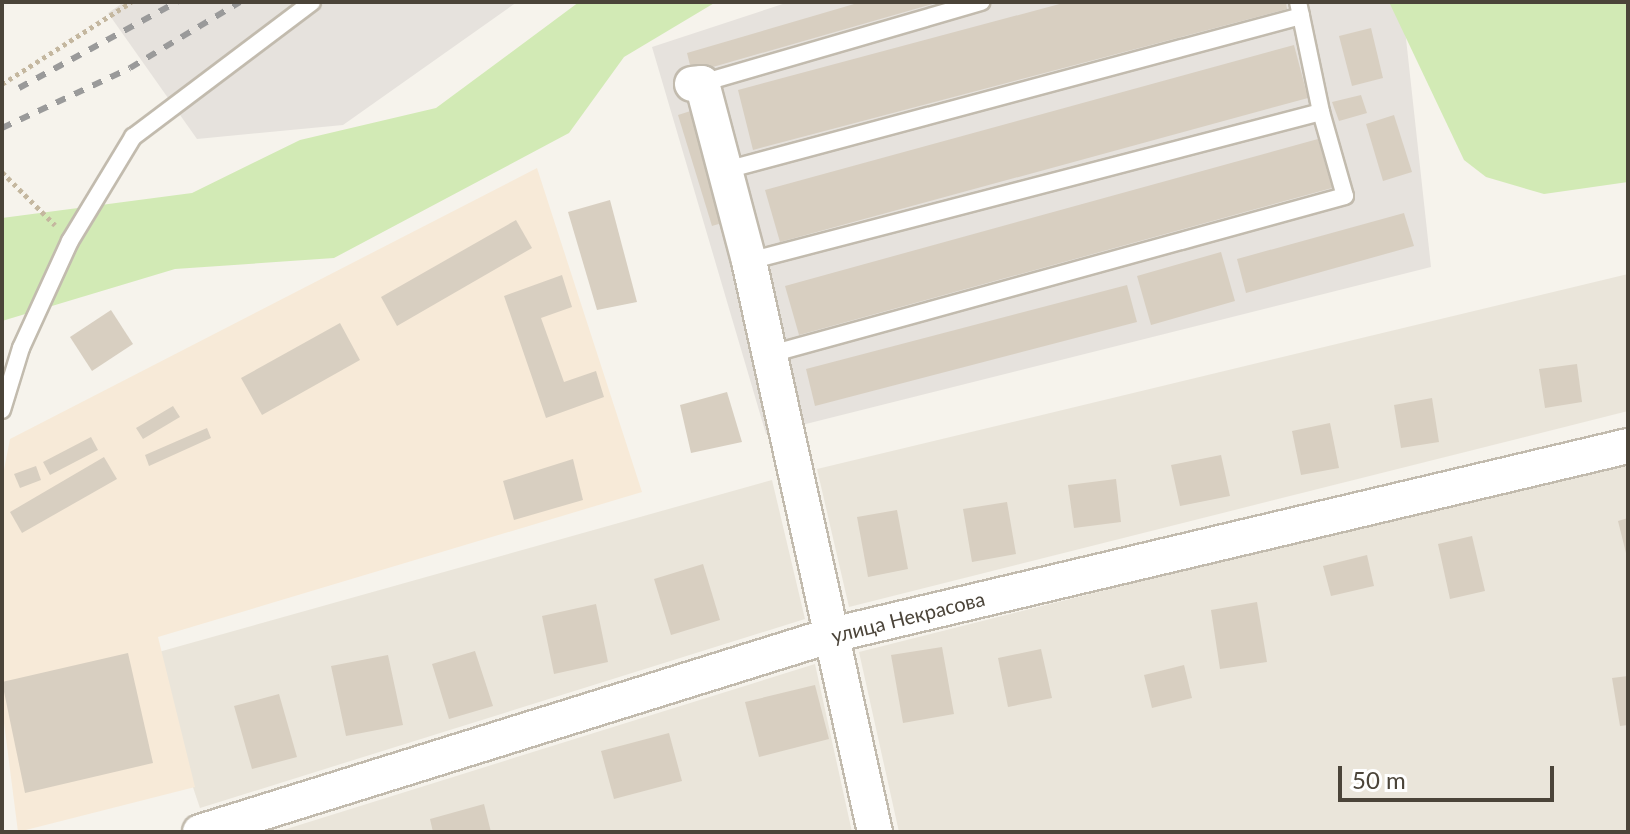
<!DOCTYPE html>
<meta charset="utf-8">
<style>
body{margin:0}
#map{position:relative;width:1630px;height:834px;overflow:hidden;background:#f6f3ec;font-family:Lato,sans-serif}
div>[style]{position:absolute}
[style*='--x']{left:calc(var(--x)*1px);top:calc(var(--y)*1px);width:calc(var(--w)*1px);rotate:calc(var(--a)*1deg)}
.residential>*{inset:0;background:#eae5da}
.commercial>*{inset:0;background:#f7ead8}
.industrial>*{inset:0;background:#e6e2dd}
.green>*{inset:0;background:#d2eab5}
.building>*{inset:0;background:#d8cfc1}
.path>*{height:5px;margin-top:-2.5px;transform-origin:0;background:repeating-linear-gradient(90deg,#c4b79f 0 4px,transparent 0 8px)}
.roads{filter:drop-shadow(2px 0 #c2bbae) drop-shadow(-2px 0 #c2bbae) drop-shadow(0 2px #c2bbae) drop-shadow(0 -2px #c2bbae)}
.service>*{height:16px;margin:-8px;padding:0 8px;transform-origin:8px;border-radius:8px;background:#fff}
.minor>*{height:34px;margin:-17px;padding:0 17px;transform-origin:17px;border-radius:17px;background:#fff}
.rail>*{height:6px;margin-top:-3px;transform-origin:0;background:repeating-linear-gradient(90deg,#9a9a9a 0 10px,transparent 0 20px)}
span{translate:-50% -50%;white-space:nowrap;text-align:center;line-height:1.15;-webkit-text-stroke:6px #fff;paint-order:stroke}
.street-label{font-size:20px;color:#4b4439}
.frame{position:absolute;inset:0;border:4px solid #4b4439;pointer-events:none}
.scale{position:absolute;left:1338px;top:766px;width:216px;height:36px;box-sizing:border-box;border:4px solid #4b4439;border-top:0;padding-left:10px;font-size:24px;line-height:28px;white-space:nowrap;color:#4b4439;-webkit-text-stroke:6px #fff;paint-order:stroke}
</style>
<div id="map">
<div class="residential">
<div style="clip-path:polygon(1628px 274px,1628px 411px,849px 607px,817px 469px)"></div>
<div style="clip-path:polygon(1628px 459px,1628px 832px,899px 832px,859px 652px)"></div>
<div style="clip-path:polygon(772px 480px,805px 619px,200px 808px,148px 655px)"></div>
<div style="clip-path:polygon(815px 664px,852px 832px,277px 832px)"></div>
</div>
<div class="commercial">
<div style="clip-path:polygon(537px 168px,642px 492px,158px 637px,195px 787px,18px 832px,2px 707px,2px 480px,10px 439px)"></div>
</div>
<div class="industrial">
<div style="clip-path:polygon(124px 2px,517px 2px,343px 125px,197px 139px,108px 13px)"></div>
<div style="clip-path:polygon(789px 2px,1402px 2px,1431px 267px,766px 434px,652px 47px)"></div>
</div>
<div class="green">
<div style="clip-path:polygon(579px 2px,716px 2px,624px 57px,569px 133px,334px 258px,175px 269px,2px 321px,2px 218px,192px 193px,300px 140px,436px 108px)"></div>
<div style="clip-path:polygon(1389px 2px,1628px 2px,1628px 182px,1544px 194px,1486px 177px,1464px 160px)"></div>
</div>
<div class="building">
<div style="clip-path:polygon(861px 2px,936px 3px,692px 73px,687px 53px)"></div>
<div style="clip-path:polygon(1067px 2px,1286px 2px,1287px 9px,753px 150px,738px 90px)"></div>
<div style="clip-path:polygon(1371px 28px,1383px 78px,1352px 86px,1339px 36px)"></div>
<div style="clip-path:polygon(1294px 45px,1308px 98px,780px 242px,765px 190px)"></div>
<div style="clip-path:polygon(1361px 95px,1367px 113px,1339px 121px,1332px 102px)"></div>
<div style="clip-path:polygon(700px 108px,735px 219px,712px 226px,678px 115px)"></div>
<div style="clip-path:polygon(1394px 115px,1412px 172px,1383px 181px,1366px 124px)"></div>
<div style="clip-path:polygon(1318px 139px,1332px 188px,799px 335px,785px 286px)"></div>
<div style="clip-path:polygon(610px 200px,637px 302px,597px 310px,568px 212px)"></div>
<div style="clip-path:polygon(1404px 213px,1414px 246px,1246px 293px,1237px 259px)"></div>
<div style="clip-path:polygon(516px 220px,532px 248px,397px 326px,381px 297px)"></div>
<div style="clip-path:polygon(1221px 252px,1235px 301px,1151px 325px,1137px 276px)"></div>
<div style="clip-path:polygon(562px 275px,572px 307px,541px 318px,564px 382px,596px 371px,604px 397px,546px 418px,504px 296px)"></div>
<div style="clip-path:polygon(1127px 285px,1137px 322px,815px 406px,806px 369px)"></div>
<div style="clip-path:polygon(111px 310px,133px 344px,92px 371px,70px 337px)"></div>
<div style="clip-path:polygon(340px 323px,360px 360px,262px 415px,241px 378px)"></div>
<div style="clip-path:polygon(1577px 364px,1582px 402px,1545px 408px,1539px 369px)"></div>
<div style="clip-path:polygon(727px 392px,742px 442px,691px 453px,680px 405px)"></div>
<div style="clip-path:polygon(1432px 398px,1439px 442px,1401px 448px,1394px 405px)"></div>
<div style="clip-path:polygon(173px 406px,180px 417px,143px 439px,136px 428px)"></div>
<div style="clip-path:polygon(1330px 423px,1339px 468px,1301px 475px,1292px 431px)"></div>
<div style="clip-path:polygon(207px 428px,211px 438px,149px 466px,145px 455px)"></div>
<div style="clip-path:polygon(91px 437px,98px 450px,50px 475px,43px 462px)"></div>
<div style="clip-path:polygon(1221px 455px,1230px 496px,1180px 506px,1171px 465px)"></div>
<div style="clip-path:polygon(104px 457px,117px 479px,22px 533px,10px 512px)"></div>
<div style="clip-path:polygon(573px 459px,583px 500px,514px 520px,503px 481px)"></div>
<div style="clip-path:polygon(36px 466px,41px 480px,20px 488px,14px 474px)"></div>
<div style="clip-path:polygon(1116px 479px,1121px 522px,1074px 528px,1068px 485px)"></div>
<div style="clip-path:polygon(1007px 502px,1016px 554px,972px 562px,963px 509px)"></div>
<div style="clip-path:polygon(897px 510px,908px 569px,868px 577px,857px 517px)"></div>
<div style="clip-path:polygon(1628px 518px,1628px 557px,1627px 557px,1618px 521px)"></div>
<div style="clip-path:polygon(1472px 536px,1485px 591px,1450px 599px,1438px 544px)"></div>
<div style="clip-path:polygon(1367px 555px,1374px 586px,1331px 596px,1323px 566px)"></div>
<div style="clip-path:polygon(703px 564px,720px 620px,671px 635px,654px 579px)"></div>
<div style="clip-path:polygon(1257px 602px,1267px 662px,1220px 669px,1211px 610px)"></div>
<div style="clip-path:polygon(596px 604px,608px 662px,554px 674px,542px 616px)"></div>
<div style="clip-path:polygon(942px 647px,954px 714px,903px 723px,891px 655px)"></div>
<div style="clip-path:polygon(1041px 649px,1052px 698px,1008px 707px,998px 658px)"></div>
<div style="clip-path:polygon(475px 651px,493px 706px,449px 719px,432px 664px)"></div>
<div style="clip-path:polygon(128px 653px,153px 763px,25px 793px,2px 682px)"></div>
<div style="clip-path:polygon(388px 655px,403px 725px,346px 736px,331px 666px)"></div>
<div style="clip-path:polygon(1184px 665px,1192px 698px,1152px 708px,1144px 675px)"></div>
<div style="clip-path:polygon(1628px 676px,1628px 725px,1620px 726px,1612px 678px)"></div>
<div style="clip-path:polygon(815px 685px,829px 739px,759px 757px,745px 702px)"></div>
<div style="clip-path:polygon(279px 694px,297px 757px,252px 769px,234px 706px)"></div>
<div style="clip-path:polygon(669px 733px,682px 781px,614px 799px,601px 751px)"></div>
<div style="clip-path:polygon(484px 804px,491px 832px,433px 832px,430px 819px)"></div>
</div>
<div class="path">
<div style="--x:2;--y:84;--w:153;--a:-32.4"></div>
<div style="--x:2;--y:172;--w:75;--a:45"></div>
</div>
<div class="roads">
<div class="service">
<div style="--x:1301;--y:16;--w:98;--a:78.2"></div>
<div style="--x:702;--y:83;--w:291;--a:-16.2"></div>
<div style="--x:726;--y:170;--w:595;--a:-14.99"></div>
<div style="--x:1301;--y:16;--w:14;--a:-102"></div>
<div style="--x:749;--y:261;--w:591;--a:-14.6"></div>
<div style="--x:1321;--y:112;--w:87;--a:74.1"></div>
<div style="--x:1345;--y:196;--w:599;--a:164.62"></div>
<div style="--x:2;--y:410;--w:65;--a:-73"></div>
<div style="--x:21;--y:348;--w:118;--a:-65.4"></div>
<div style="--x:70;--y:241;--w:122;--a:-58.8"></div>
<div style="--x:133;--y:137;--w:224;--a:-37"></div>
</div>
<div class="minor">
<div style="--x:692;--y:84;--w:10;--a:-6"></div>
<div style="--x:702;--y:83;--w:184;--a:75.2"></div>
<div style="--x:749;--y:261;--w:585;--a:77.56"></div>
<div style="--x:200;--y:832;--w:662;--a:-17.31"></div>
<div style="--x:832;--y:635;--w:818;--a:-13.36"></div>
</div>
</div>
<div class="rail">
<div style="--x:19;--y:88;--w:180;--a:-28.6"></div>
<div style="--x:2;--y:128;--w:141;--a:-25.1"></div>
<div style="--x:130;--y:68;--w:128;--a:-31"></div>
</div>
<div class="street-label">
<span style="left:908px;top:617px;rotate:-14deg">улица Некрасова</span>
</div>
<div class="frame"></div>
<div class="scale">50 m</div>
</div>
